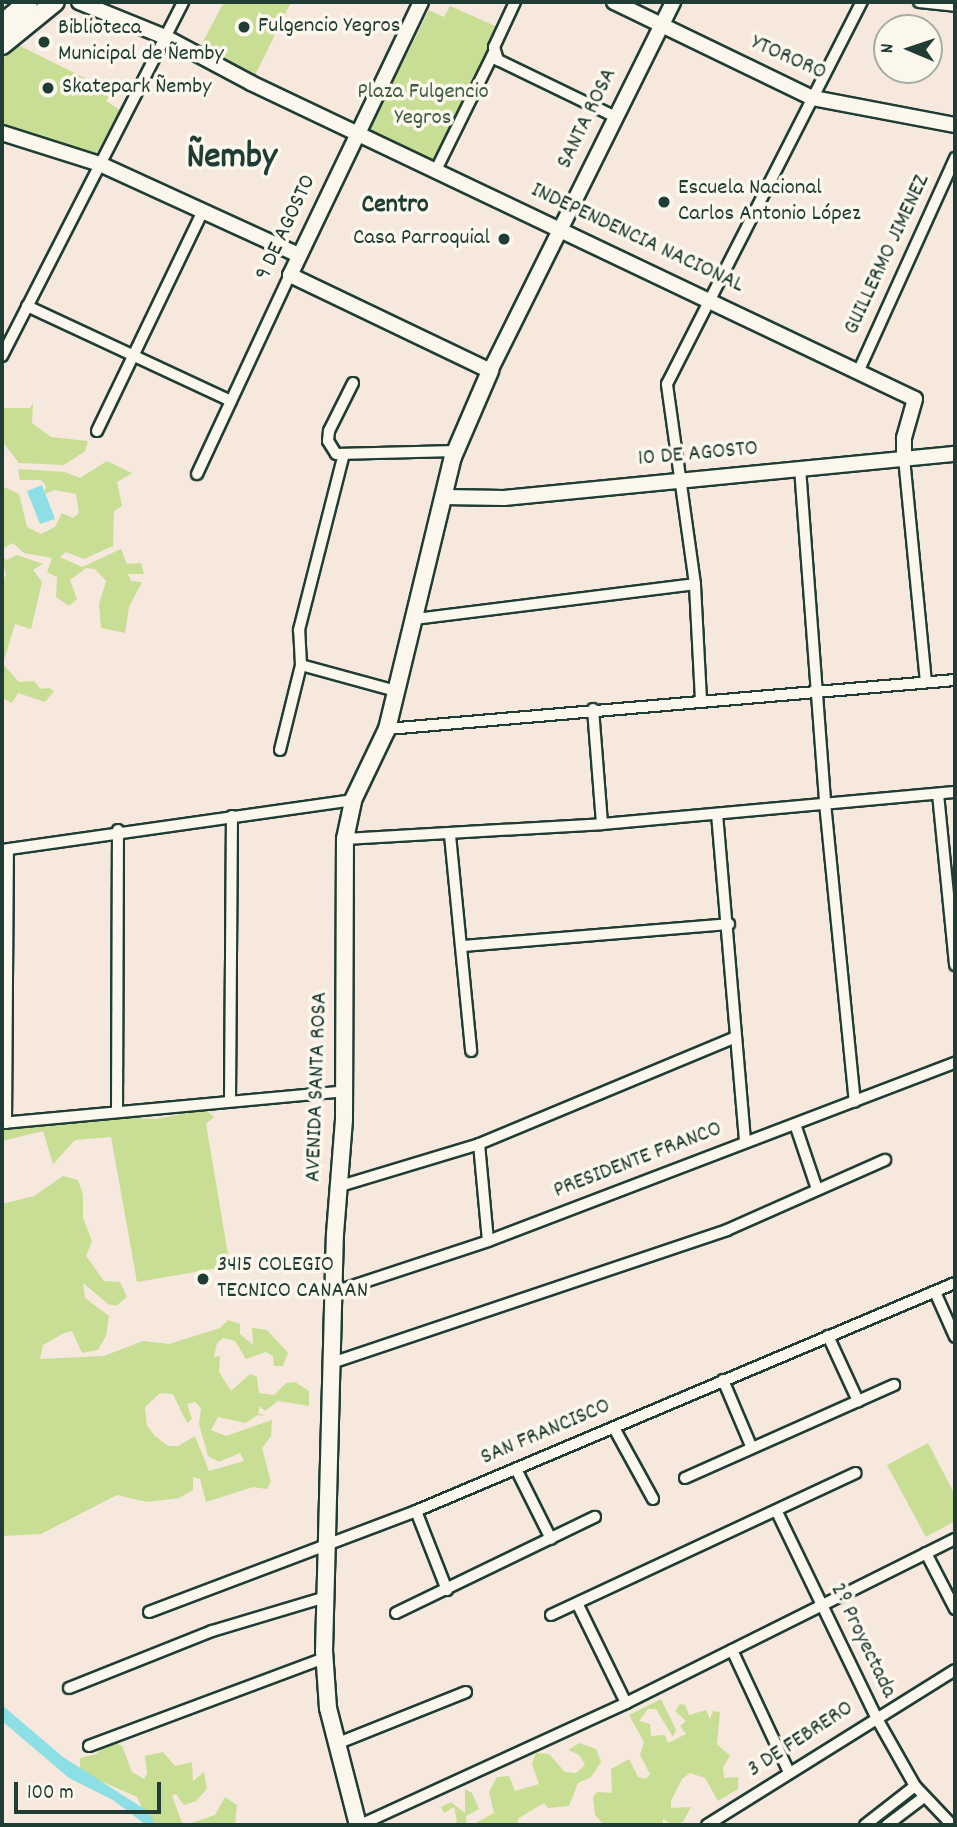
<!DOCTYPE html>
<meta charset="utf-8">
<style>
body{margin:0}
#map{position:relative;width:957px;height:1827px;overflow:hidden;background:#f7e8de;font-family:Dekko,sans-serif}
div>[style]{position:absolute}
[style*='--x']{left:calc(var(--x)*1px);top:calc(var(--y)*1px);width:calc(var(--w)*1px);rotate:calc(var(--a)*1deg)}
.green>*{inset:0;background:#c7de94}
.water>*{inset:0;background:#8ddfe6}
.roads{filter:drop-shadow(2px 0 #1f3d34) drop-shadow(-2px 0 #1f3d34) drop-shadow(0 2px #1f3d34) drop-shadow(0 -2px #1f3d34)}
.minor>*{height:10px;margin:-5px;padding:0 5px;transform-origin:5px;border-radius:5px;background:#fbf7ec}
.tertiary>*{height:14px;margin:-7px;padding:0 7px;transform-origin:7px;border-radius:7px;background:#fbf7ec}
.secondary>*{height:16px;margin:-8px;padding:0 8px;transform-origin:8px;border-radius:8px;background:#fbf7ec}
.trunk>*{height:18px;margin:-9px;padding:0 9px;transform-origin:9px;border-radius:9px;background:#fbf7ec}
.dots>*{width:19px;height:19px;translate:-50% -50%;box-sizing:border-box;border:4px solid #fbf7ec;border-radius:50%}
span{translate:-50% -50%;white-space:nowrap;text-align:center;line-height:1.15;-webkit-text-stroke:7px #fbf7ec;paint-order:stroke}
.poi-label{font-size:23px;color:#1f3d34}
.left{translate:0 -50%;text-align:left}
.right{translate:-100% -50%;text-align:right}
.street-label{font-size:23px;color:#1f3d34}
.park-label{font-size:23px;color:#415d47}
.quarter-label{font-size:26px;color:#1f3d34;font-weight:700}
.town-label{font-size:37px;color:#1f3d34;font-weight:700}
.frame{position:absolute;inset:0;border:4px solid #1f3d34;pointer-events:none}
.north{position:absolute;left:873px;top:14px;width:70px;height:70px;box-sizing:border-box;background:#fbf7ec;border:2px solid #a3ada2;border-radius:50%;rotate:272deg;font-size:19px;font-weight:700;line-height:28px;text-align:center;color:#1f3d34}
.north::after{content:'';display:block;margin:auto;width:24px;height:32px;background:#1f3d34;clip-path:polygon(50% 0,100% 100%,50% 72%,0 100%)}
.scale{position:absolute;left:14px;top:1782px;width:147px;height:32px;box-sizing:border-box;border:4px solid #1f3d34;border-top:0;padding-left:9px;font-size:21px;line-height:24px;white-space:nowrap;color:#1f3d34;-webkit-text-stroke:5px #fbf7ec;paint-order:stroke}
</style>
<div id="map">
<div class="green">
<div style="clip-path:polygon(224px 2px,291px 2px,251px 83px,197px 53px)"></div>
<div style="clip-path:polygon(450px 6px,502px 29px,438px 163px,369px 130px,429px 10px,444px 17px)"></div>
<div style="clip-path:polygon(18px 45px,111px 91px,106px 101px,120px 110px,96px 154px,2px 127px,2px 59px)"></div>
<div style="clip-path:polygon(33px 403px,32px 423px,51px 437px,88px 441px,85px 451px,64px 465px,19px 463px,2px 441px,2px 408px,30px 408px)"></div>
<div style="clip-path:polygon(107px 461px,132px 473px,117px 482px,122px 506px,114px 511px,113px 546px,84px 559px,66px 552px,60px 557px,82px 567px,121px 549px,127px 564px,141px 563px,144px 574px,128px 574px,131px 581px,142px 582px,129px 607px,125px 633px,101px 628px,99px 604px,106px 581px,95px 569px,86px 568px,70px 580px,77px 599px,69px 606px,56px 597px,57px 577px,47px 572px,52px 558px,24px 553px,13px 543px,2px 549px,2px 486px,19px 494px,27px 527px,41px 534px,55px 527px,62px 513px,73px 518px,79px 513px,76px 494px,55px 490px,44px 494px,46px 486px,41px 480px,20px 480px,18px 469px,65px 472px,80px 478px)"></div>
<div style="clip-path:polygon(2px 555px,6px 560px,17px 555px,43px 564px,33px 570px,42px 582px,31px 629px,15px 624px,3px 664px,19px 682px,34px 681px,41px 689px,49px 688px,54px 691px,45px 702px,18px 693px,12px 703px,3px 698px,2px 579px,6px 576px)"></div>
<div style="clip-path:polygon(206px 1110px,214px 1117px,206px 1124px,230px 1266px,137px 1282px,111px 1137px,75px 1140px,53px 1164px,43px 1131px,2px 1141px,2px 1126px,92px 1116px,155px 1119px)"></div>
<div style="clip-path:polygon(evenodd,63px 1176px,78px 1180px,83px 1195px,83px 1218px,92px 1241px,86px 1256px,104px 1281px,120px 1282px,127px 1297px,116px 1306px,108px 1304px,83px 1283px,85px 1298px,109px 1316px,106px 1336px,98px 1350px,82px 1353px,72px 1331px,64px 1333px,43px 1345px,40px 1359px,104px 1356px,143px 1341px,169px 1344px,220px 1328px,228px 1320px,240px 1324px,240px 1334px,253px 1345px,252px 1328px,267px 1330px,288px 1353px,283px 1366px,274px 1366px,273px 1356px,266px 1352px,246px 1359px,235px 1341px,223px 1338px,217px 1343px,214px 1357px,220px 1356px,219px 1372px,231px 1391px,250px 1374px,257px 1377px,259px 1393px,274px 1395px,286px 1383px,295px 1382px,309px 1391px,309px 1406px,278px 1401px,265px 1411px,260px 1406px,258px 1413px,265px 1416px,258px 1415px,245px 1423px,218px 1417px,211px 1430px,226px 1436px,272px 1420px,271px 1436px,262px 1448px,271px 1482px,267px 1489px,253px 1487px,206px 1502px,200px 1479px,193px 1477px,193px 1490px,179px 1498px,147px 1502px,117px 1495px,41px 1534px,2px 1536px,2px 1204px,34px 1196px,63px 1176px,160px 1393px,173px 1394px,187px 1423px,192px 1419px,187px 1404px,195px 1402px,201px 1408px,199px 1424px,208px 1456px,219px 1462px,240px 1453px,244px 1461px,209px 1471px,195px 1436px,178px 1446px,168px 1446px,155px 1436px,147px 1426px,145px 1407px,160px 1393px)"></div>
<div style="clip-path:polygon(928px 1443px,955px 1495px,955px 1521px,926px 1537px,887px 1465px)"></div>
<div style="clip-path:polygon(661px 1699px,676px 1730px,673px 1737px,656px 1709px,648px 1709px,639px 1721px,650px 1724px,651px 1736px,665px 1735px,668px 1743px,686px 1734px,680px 1726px,686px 1721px,675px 1711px,680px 1704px,685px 1705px,689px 1715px,706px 1710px,710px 1719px,713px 1711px,720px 1712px,717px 1744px,730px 1756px,723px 1767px,724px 1778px,738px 1777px,738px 1789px,718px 1801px,705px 1778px,690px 1773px,682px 1779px,671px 1801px,671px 1808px,691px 1807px,683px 1822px,671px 1824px,663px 1819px,663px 1825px,604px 1825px,595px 1815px,593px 1797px,597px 1792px,612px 1793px,611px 1769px,629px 1759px,638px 1777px,646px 1779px,650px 1774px,640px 1755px,644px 1742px,629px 1715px)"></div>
<div style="clip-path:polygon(116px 1743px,122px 1746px,132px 1772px,144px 1779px,147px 1773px,145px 1756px,163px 1752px,175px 1766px,192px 1762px,193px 1781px,204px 1772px,207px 1789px,196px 1801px,184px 1805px,176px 1794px,172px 1796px,183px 1825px,150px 1825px,137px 1797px,80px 1772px,80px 1758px,97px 1754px,104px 1744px)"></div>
<div style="clip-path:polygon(579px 1743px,596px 1749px,601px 1762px,591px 1777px,578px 1783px,569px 1806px,548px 1808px,544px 1803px,519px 1818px,517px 1825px,472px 1825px,494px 1813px,489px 1792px,497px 1777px,509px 1776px,515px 1791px,539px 1784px,532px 1764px,536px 1753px,549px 1754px,565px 1772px,576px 1773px,585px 1765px,579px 1755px,568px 1750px)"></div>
<div style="clip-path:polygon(465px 1789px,472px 1793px,479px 1809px,466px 1816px,467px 1825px,448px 1825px,457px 1822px,454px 1807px,444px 1813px,441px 1807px,451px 1802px,465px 1813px)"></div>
<div style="clip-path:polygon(225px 1797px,237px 1805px,235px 1825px,186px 1825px,215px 1815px)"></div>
</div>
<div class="water">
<div style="clip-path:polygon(42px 485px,55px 519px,40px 524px,27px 491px)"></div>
<div style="clip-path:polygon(2px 1705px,63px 1757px,146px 1810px,156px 1825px,146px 1825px,113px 1800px,69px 1778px,2px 1721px)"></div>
</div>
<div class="roads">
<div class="minor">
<div style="--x:515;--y:2;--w:50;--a:115"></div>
<div style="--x:494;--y:47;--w:14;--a:73"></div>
<div style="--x:498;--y:60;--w:129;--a:25.8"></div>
<div style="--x:919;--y:2;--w:36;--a:6"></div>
<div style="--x:436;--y:170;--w:131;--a:-63.8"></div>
<div style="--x:27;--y:306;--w:225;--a:25"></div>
<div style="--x:2;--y:356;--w:398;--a:-62.9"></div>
<div style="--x:859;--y:370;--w:233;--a:-65.6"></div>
<div style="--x:353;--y:383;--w:54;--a:116.6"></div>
<div style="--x:329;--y:431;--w:10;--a:96"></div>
<div style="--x:328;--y:441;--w:15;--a:58"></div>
<div style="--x:336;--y:454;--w:120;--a:-1.4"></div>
<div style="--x:97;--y:431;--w:244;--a:-64.3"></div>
<div style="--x:904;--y:458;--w:225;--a:84.4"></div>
<div style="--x:800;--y:468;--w:336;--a:85.7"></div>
<div style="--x:825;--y:803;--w:300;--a:84.3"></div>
<div style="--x:197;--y:474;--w:220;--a:-65"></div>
<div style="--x:415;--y:619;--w:282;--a:-7.1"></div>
<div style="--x:301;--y:665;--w:98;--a:15.3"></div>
<div style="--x:701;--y:700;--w:116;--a:-93"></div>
<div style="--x:695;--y:584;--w:202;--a:-98"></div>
<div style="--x:667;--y:384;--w:429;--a:-63"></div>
<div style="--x:593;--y:709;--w:115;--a:85.5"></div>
<div style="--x:387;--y:729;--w:570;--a:-4.93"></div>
<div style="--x:280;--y:750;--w:88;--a:-76.1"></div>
<div style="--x:301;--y:665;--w:35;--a:-93"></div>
<div style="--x:299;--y:630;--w:179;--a:-75.7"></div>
<div style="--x:938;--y:794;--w:172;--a:84.3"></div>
<div style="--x:717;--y:814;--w:329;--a:85.1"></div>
<div style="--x:450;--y:835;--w:217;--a:84.4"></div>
<div style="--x:345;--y:839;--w:257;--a:-3.3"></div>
<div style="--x:602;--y:824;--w:354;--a:-5.2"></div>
<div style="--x:2;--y:850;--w:355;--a:-8.1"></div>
<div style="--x:462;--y:946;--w:268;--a:-4.7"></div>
<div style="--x:230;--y:1099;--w:283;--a:-89.6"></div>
<div style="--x:117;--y:1111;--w:281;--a:-89.8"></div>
<div style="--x:2;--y:1123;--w:343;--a:-5.3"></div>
<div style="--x:6;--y:1123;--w:273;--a:-89.6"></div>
<div style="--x:796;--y:1127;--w:65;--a:71.3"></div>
<div style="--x:479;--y:1144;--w:97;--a:84.7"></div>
<div style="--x:337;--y:1187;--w:148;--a:-16.8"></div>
<div style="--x:479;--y:1144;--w:278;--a:-22.6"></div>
<div style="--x:334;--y:1292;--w:162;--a:-18.3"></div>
<div style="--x:488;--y:1241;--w:500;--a:-20.9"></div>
<div style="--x:935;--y:1292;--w:49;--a:66"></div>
<div style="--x:828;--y:1336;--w:72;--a:65.2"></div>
<div style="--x:332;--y:1363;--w:417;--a:-18.6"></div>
<div style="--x:727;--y:1230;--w:173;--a:-23.9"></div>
<div style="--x:723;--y:1380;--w:72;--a:67"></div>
<div style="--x:614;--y:1428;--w:81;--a:61.2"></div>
<div style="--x:516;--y:1469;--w:78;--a:63.4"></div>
<div style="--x:685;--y:1478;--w:229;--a:-24"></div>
<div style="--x:416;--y:1511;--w:85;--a:68.6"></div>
<div style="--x:777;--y:1512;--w:228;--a:64.2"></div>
<div style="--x:876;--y:1717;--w:79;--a:60.5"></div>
<div style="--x:915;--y:1786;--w:54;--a:46.5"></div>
<div style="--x:926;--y:1553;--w:63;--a:62.6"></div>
<div style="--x:578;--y:1605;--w:109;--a:63.9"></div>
<div style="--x:149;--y:1612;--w:285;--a:-20.7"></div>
<div style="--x:416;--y:1511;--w:585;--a:-22.93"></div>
<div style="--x:396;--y:1613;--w:221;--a:-25.8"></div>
<div style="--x:551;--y:1615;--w:336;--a:-25"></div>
<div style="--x:732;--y:1650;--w:135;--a:65"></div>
<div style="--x:69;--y:1688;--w:154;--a:-21.7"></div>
<div style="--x:212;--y:1631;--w:119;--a:-16.6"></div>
<div style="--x:336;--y:1744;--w:140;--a:-21.8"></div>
<div style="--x:89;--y:1746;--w:251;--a:-20.5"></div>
<div style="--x:360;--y:1825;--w:293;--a:-24.6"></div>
<div style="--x:626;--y:1703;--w:368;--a:-26.5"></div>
<div style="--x:707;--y:1825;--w:292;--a:-32"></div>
<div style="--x:865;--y:1825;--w:63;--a:-38"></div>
<div style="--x:887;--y:1825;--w:46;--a:-37.1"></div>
</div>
<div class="tertiary">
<div style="--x:79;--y:2;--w:93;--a:22.1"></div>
<div style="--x:165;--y:37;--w:98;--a:28.1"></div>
<div style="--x:251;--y:83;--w:735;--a:25.45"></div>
<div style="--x:915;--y:399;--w:41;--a:105.8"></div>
<div style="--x:904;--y:438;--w:20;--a:90"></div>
<div style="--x:421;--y:2;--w:303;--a:115.6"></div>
<div style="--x:290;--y:275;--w:222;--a:25.6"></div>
<div style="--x:490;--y:371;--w:412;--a:-63.6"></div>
<div style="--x:614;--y:2;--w:221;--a:25.8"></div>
<div style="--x:813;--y:98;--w:145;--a:10.8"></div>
<div style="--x:2;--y:133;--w:103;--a:17.6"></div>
<div style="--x:100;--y:164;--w:219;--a:24.6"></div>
<div style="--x:444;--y:497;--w:60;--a:1"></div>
<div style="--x:504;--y:498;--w:453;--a:-5.6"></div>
</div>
<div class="secondary">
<div style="--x:358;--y:1825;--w:121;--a:-104.4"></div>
<div style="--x:328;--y:1708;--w:57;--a:-94"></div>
<div style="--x:324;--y:1651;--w:417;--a:-88.5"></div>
<div style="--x:335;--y:1234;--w:115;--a:-85.5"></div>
<div style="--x:344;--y:1119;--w:280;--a:-89.8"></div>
<div style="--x:345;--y:839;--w:40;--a:-78"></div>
<div style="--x:353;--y:800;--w:79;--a:-64.4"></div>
<div style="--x:387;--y:729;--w:280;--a:-76.4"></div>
<div style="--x:453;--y:457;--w:94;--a:-66.7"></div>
</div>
<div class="trunk">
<div style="--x:2;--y:24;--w:34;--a:-40"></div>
<div style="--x:2;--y:45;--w:68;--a:-39.1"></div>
</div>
</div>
<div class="dots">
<div style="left:244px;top:27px;background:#1f3d34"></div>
<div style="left:44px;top:42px;background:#1f3d34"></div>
<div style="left:48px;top:88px;background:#1f3d34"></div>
<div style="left:664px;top:202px;background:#1f3d34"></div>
<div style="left:504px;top:239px;background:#1f3d34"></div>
<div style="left:203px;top:1279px;background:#1f3d34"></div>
</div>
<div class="poi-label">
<span class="left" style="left:258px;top:27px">Fulgencio Yegros</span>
<span class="left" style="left:58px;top:42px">Biblioteca<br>Municipal de Ñemby</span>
<span class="left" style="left:62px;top:88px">Skatepark Ñemby</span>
<span class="left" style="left:678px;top:202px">Escuela Nacional<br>Carlos Antonio López</span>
<span class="right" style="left:490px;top:239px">Casa Parroquial</span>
<span class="left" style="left:217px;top:1279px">3415 COLEGIO<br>TECNICO CANAAN</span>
</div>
<div class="street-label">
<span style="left:788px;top:59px;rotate:24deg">YTORORO</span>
<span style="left:588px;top:119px;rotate:-64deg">SANTA ROSA</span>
<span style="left:287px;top:228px;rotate:-65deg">9 DE AGOSTO</span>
<span style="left:637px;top:239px;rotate:25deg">INDEPENDENCIA NACIONAL</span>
<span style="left:888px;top:255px;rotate:-65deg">GUILLERMO JIMENEZ</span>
<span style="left:698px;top:455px;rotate:-5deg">10 DE AGOSTO</span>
<span style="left:318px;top:1087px;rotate:-88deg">AVENIDA SANTA ROSA</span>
<span style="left:638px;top:1161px;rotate:-21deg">PRESIDENTE FRANCO</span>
<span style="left:546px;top:1433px;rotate:-23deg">SAN FRANCISCO</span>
<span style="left:862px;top:1641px;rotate:64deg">2º Proyectada</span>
<span style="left:801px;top:1740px;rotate:-33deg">3 DE FEBRERO</span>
</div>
<div class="park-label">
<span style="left:423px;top:106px">Plaza Fulgencio<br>Yegros</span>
</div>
<div class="quarter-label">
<span style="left:395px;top:206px">Centro</span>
</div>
<div class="town-label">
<span style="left:232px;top:159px">Ñemby</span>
</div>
<div class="frame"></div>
<div class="north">N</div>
<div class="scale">100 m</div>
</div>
